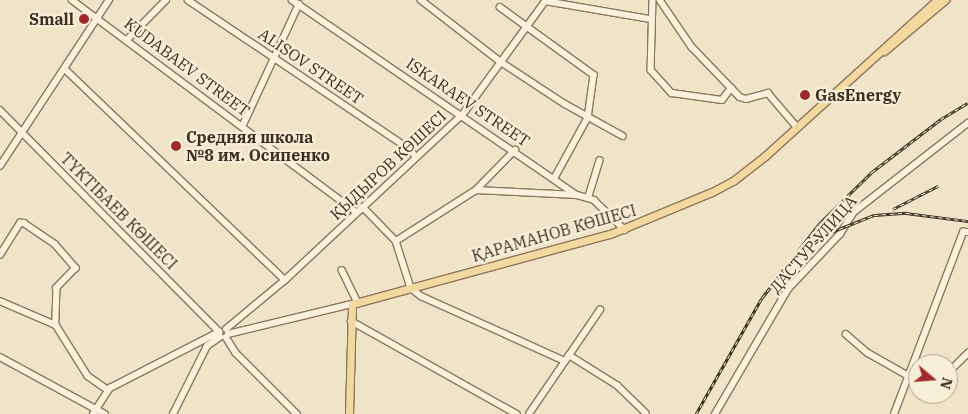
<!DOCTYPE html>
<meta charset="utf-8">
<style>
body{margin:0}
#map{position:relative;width:968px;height:414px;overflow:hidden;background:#f0e4c8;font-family:"IBM Plex Serif",serif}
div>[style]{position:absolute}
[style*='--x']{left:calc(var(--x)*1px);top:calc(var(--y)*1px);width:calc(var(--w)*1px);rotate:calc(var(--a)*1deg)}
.roads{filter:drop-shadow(1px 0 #8d765c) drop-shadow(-1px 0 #8d765c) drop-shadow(0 1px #8d765c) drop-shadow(0 -1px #8d765c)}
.minor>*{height:5.5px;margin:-2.75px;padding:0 2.75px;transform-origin:2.75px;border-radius:2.75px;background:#faf1dc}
.major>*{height:7px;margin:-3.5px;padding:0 3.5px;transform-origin:3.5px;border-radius:3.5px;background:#f3d9a0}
.rail>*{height:3px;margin-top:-1.5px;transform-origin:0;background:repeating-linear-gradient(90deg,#f7eed8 0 4px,#3d2e20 0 8px);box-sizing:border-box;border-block:1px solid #3d2e20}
.dots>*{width:14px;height:14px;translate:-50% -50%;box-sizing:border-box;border:2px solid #f7eed8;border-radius:50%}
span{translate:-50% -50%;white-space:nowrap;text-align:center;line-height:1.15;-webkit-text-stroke:4.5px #f7eed8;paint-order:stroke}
.poi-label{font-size:16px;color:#3d2e20;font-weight:700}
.right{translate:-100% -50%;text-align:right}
.left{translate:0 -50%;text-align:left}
.street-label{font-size:16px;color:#3d2e20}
.north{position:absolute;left:908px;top:354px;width:50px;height:50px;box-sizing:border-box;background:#f7eed8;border:1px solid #ada18e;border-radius:50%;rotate:108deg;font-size:14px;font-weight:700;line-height:20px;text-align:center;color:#3d2e20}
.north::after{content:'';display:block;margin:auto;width:18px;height:22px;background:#9e2a2b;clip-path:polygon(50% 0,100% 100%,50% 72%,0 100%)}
</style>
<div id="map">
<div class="roads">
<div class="minor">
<div style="--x:72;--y:0;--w:354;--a:36.7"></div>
<div style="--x:188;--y:0;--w:267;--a:33.9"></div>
<div style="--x:410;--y:149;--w:10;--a:53"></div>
<div style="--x:292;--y:0;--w:345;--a:34.4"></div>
<div style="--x:577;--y:195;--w:18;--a:16"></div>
<div style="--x:594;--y:200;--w:43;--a:44.1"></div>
<div style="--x:421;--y:0;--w:101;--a:37.8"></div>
<div style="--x:501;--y:62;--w:77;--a:33.3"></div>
<div style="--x:565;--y:104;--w:66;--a:28.9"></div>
<div style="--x:653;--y:0;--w:70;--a:91.6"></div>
<div style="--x:651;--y:70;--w:31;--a:48"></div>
<div style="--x:672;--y:93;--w:50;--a:8"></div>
<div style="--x:722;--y:100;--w:15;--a:-53"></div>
<div style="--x:660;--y:0;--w:57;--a:55.8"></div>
<div style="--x:692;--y:47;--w:69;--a:46.2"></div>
<div style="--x:740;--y:97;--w:6;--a:18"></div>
<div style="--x:746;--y:99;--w:23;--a:-15"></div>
<div style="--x:768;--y:93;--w:45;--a:49.5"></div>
<div style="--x:545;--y:1;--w:107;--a:9.7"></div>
<div style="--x:500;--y:7;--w:116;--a:35.9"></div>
<div style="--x:594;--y:75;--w:43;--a:97.9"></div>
<div style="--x:588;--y:118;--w:68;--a:118.8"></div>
<div style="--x:128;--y:39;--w:54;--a:-45.7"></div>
<div style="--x:65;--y:69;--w:305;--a:43.8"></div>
<div style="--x:0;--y:110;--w:311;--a:45.3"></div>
<div style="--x:243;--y:125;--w:133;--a:-65.2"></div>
<div style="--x:0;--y:166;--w:199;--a:-56.7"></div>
<div style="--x:476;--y:190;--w:101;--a:2.8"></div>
<div style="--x:588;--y:198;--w:39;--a:-73"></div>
<div style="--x:363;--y:207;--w:47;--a:45.9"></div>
<div style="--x:396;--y:241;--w:49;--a:72.3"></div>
<div style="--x:411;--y:288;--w:13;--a:39"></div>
<div style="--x:421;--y:296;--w:158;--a:24.3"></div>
<div style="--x:396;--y:241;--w:95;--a:-32.5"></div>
<div style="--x:476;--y:190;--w:56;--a:-45.7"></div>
<div style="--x:0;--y:255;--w:38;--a:-58"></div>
<div style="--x:20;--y:223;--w:4;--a:0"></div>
<div style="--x:24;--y:223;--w:37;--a:34"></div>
<div style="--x:55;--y:244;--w:32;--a:49"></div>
<div style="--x:76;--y:268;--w:28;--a:134"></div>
<div style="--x:57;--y:288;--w:37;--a:92"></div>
<div style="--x:342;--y:270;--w:37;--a:64"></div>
<div style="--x:0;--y:301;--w:61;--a:23.2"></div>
<div style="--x:56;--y:325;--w:60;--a:57.9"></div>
<div style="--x:88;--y:376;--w:24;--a:35"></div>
<div style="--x:351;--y:321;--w:190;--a:29.3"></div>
<div style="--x:226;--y:329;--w:77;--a:-39.7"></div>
<div style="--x:285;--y:280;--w:243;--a:-43"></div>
<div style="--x:463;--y:114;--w:141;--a:-53.9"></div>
<div style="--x:228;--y:334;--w:128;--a:-13.6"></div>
<div style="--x:846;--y:334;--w:29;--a:41"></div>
<div style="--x:868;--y:353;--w:45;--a:29.4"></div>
<div style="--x:226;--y:337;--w:19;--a:58"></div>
<div style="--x:236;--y:353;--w:86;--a:45"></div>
<div style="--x:569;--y:355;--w:57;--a:32"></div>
<div style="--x:617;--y:385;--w:40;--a:44"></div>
<div style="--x:0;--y:357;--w:119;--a:28.5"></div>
<div style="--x:948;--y:368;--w:4;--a:14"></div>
<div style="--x:952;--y:369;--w:23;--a:-45"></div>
<div style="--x:93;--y:414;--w:31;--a:-57"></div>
<div style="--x:110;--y:388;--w:123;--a:-27.2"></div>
<div style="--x:173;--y:414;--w:76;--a:-63.4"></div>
<div style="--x:207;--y:346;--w:16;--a:-35"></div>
<div style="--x:529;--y:414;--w:126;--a:-55.7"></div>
<div style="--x:715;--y:414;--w:145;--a:-59.7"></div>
<div style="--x:788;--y:289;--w:76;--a:-46.6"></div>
<div style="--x:840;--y:234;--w:26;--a:-58"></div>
<div style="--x:854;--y:212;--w:145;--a:-38"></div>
<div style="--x:894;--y:414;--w:195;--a:-69.2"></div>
<div style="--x:963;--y:232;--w:5;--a:0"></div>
</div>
<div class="major">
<div style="--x:884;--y:51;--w:80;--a:-39.9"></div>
<div style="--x:349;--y:414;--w:110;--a:-88.4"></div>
<div style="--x:352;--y:304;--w:267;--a:-15.2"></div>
<div style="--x:610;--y:234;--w:110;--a:-22.4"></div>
<div style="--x:712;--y:192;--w:24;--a:-28"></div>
<div style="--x:733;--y:181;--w:41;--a:-38"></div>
<div style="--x:765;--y:156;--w:232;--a:-42.2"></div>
</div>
</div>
<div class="rail">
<div style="--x:893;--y:209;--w:51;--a:-27.1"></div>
<div style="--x:802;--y:253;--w:28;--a:-39"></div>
<div style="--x:824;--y:235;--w:54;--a:-21.8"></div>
<div style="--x:874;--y:215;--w:32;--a:-4"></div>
<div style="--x:906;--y:213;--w:63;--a:7.4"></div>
<div style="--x:696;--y:414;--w:133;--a:-60.4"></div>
<div style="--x:762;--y:298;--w:93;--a:-52.4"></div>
<div style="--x:819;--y:224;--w:74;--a:-44.5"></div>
<div style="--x:872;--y:172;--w:87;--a:-37.5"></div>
<div style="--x:941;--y:119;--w:31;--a:-31"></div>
</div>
<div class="dots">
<div style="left:84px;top:19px;background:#9e2a2b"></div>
<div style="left:805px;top:95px;background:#9e2a2b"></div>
<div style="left:176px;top:146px;background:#9e2a2b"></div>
</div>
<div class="poi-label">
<span class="right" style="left:74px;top:19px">Small</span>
<span class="left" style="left:815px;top:95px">GasEnergy</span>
<span class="left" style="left:186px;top:146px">Средняя школа<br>№8 им. Осипенко</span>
</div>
<div class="street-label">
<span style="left:311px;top:66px;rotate:34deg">ALISOV STREET</span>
<span style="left:187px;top:67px;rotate:37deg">KUDABAEV STREET</span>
<span style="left:468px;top:102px;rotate:34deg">ISKARAEV STREET</span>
<span style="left:388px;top:165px;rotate:-43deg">ҚЫДЫРОВ КӨШЕСІ</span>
<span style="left:119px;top:211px;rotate:45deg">ТҮКТІБАЕВ КӨШЕСІ</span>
<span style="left:554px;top:233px;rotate:-16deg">ҚАРАМАНОВ КӨШЕСІ</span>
<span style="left:813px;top:244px;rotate:-49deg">ДАСТУР УЛИЦА</span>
</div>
<div class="north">N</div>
</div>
